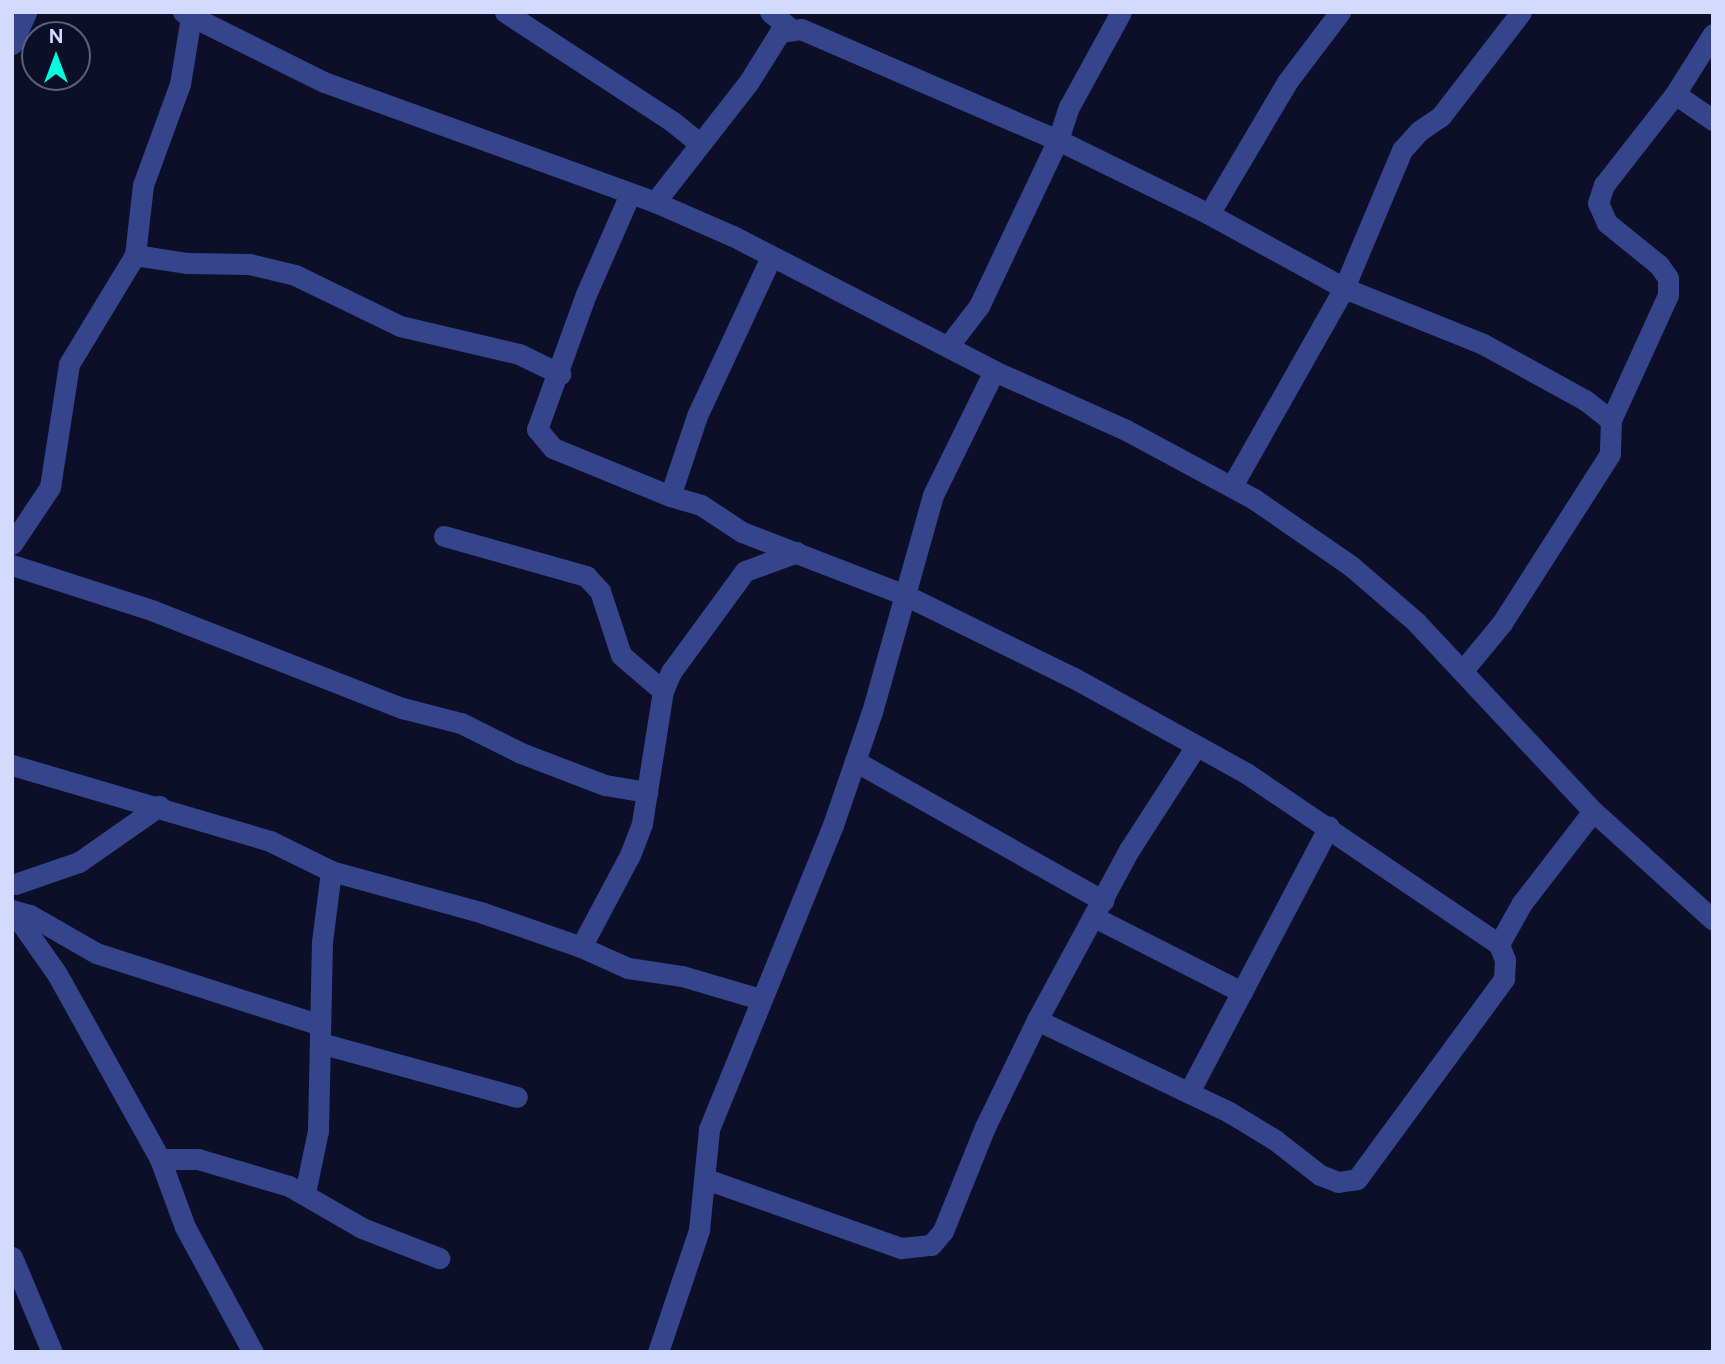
<!DOCTYPE html>
<style>
body{margin:0}
#map{position:relative;width:1725px;height:1364px;overflow:hidden;background:#0d0f28;font-family:Figtree,sans-serif}
div>[style]{position:absolute}
[style*='--x']{left:calc(var(--x)*1px);top:calc(var(--y)*1px);width:calc(var(--w)*1px);rotate:calc(var(--a)*1deg)}
.minor>*{height:21px;margin:-10.5px;padding:0 10.5px;transform-origin:10.5px;border-radius:10.5px;background:#34458b}
span{translate:-50% -50%;white-space:nowrap;text-align:center;line-height:1.15;-webkit-text-stroke:5px #0d0f28;paint-order:stroke}
.frame{position:absolute;inset:0;border:14px solid #d4d9ff;pointer-events:none}
.north{position:absolute;left:21px;top:21px;width:70px;height:70px;box-sizing:border-box;background:#0d0f28;border:2px solid #5d607e;border-radius:50%;rotate:0deg;font-size:19px;font-weight:700;line-height:28px;text-align:center;color:#d4d9ff}
.north::after{content:'';display:block;margin:auto;width:24px;height:32px;background:#00ffde;clip-path:polygon(50% 0,100% 100%,50% 72%,0 100%)}
</style>
<div id="map">
<div class="minor">
<div style="--x:183;--y:12;--w:157;--a:26.4"></div>
<div style="--x:324;--y:82;--w:352;--a:19.9"></div>
<div style="--x:655;--y:202;--w:85;--a:23.6"></div>
<div style="--x:733;--y:236;--w:294;--a:27.3"></div>
<div style="--x:994;--y:371;--w:145;--a:24.1"></div>
<div style="--x:1126;--y:430;--w:145;--a:28.3"></div>
<div style="--x:1254;--y:499;--w:118;--a:34.6"></div>
<div style="--x:1351;--y:566;--w:86;--a:40.7"></div>
<div style="--x:1416;--y:622;--w:259;--a:46.9"></div>
<div style="--x:1593;--y:811;--w:162;--a:42.2"></div>
<div style="--x:505;--y:12;--w:201;--a:33.2"></div>
<div style="--x:673;--y:122;--w:33;--a:39"></div>
<div style="--x:770;--y:12;--w:27;--a:39"></div>
<div style="--x:12;--y:44;--w:35;--a:-66"></div>
<div style="--x:1675;--y:94;--w:71;--a:-57.7"></div>
<div style="--x:630;--y:194;--w:109;--a:113.7"></div>
<div style="--x:586;--y:294;--w:144;--a:109.9"></div>
<div style="--x:537;--y:429;--w:25;--a:50"></div>
<div style="--x:553;--y:448;--w:126;--a:22.3"></div>
<div style="--x:655;--y:202;--w:151;--a:-52"></div>
<div style="--x:748;--y:83;--w:60;--a:-57.9"></div>
<div style="--x:780;--y:32;--w:21;--a:-8"></div>
<div style="--x:801;--y:29;--w:280;--a:23.4"></div>
<div style="--x:1058;--y:140;--w:168;--a:26.1"></div>
<div style="--x:1209;--y:214;--w:154;--a:28.7"></div>
<div style="--x:1344;--y:288;--w:150;--a:21.9"></div>
<div style="--x:1483;--y:344;--w:116;--a:28.8"></div>
<div style="--x:1585;--y:400;--w:33;--a:38"></div>
<div style="--x:1611;--y:420;--w:34;--a:92"></div>
<div style="--x:1610;--y:454;--w:201;--a:122.6"></div>
<div style="--x:1502;--y:623;--w:60;--a:129.6"></div>
<div style="--x:1209;--y:214;--w:153;--a:-59.4"></div>
<div style="--x:1287;--y:82;--w:88;--a:-52.9"></div>
<div style="--x:135;--y:255;--w:70;--a:-83.5"></div>
<div style="--x:143;--y:185;--w:108;--a:-69.9"></div>
<div style="--x:180;--y:84;--w:68;--a:-80.7"></div>
<div style="--x:771;--y:257;--w:175;--a:115"></div>
<div style="--x:697;--y:416;--w:84;--a:108.6"></div>
<div style="--x:670;--y:496;--w:32;--a:16"></div>
<div style="--x:701;--y:505;--w:49;--a:33.4"></div>
<div style="--x:742;--y:532;--w:175;--a:21.1"></div>
<div style="--x:905;--y:595;--w:188;--a:26.2"></div>
<div style="--x:1074;--y:678;--w:196;--a:28.9"></div>
<div style="--x:1246;--y:773;--w:305;--a:34.1"></div>
<div style="--x:1499;--y:944;--w:47;--a:-60.7"></div>
<div style="--x:1522;--y:903;--w:116;--a:-52.3"></div>
<div style="--x:949;--y:345;--w:49;--a:-52.4"></div>
<div style="--x:979;--y:306;--w:184;--a:-64.6"></div>
<div style="--x:1058;--y:140;--w:35;--a:-72"></div>
<div style="--x:1069;--y:107;--w:108;--a:-61.3"></div>
<div style="--x:1611;--y:420;--w:137;--a:-65.5"></div>
<div style="--x:1668;--y:295;--w:17;--a:-90"></div>
<div style="--x:1668;--y:278;--w:16;--a:-125"></div>
<div style="--x:1659;--y:265;--w:67;--a:-141.1"></div>
<div style="--x:1607;--y:223;--w:22;--a:-114"></div>
<div style="--x:1598;--y:203;--w:19;--a:-72"></div>
<div style="--x:1604;--y:185;--w:115;--a:-52"></div>
<div style="--x:1675;--y:94;--w:46;--a:34.4"></div>
<div style="--x:1232;--y:486;--w:227;--a:-60.5"></div>
<div style="--x:1344;--y:288;--w:150;--a:-67.2"></div>
<div style="--x:1402;--y:150;--w:25;--a:-48"></div>
<div style="--x:1419;--y:131;--w:27;--a:-34"></div>
<div style="--x:1441;--y:116;--w:131;--a:-52.4"></div>
<div style="--x:444;--y:536;--w:148;--a:15.7"></div>
<div style="--x:586;--y:576;--w:21;--a:47"></div>
<div style="--x:600;--y:591;--w:67;--a:71.8"></div>
<div style="--x:621;--y:655;--w:55;--a:40.6"></div>
<div style="--x:12;--y:544;--w:69;--a:-56.3"></div>
<div style="--x:50;--y:487;--w:124;--a:-81.2"></div>
<div style="--x:69;--y:364;--w:127;--a:-58.8"></div>
<div style="--x:135;--y:255;--w:53;--a:8.7"></div>
<div style="--x:187;--y:263;--w:62;--a:0.9"></div>
<div style="--x:249;--y:264;--w:47;--a:13.4"></div>
<div style="--x:295;--y:275;--w:117;--a:25.9"></div>
<div style="--x:400;--y:326;--w:122;--a:13.2"></div>
<div style="--x:519;--y:354;--w:46;--a:26"></div>
<div style="--x:12;--y:565;--w:149;--a:17.9"></div>
<div style="--x:154;--y:611;--w:266;--a:21.4"></div>
<div style="--x:402;--y:708;--w:61;--a:14.3"></div>
<div style="--x:461;--y:723;--w:67;--a:26.6"></div>
<div style="--x:521;--y:753;--w:90;--a:20.9"></div>
<div style="--x:605;--y:785;--w:43;--a:9.5"></div>
<div style="--x:855;--y:761;--w:285;--a:29.4"></div>
<div style="--x:12;--y:765;--w:269;--a:16.4"></div>
<div style="--x:270;--y:841;--w:68;--a:26.2"></div>
<div style="--x:331;--y:871;--w:158;--a:15.4"></div>
<div style="--x:483;--y:913;--w:104;--a:19.1"></div>
<div style="--x:581;--y:947;--w:51;--a:24.1"></div>
<div style="--x:628;--y:968;--w:55;--a:8.4"></div>
<div style="--x:682;--y:976;--w:81;--a:16.4"></div>
<div style="--x:15;--y:884;--w:68;--a:-19"></div>
<div style="--x:79;--y:862;--w:98;--a:-35"></div>
<div style="--x:12;--y:910;--w:78;--a:54.9"></div>
<div style="--x:57;--y:974;--w:212;--a:60.9"></div>
<div style="--x:160;--y:1159;--w:72;--a:69.8"></div>
<div style="--x:185;--y:1227;--w:142;--a:61.5"></div>
<div style="--x:12;--y:910;--w:19;--a:16"></div>
<div style="--x:30;--y:915;--w:76;--a:29.9"></div>
<div style="--x:96;--y:953;--w:235;--a:17.8"></div>
<div style="--x:1094;--y:917;--w:166;--a:26.9"></div>
<div style="--x:581;--y:947;--w:104;--a:-62"></div>
<div style="--x:630;--y:855;--w:34;--a:-69"></div>
<div style="--x:642;--y:823;--w:134;--a:-81"></div>
<div style="--x:663;--y:691;--w:21;--a:-67"></div>
<div style="--x:671;--y:672;--w:125;--a:-53.8"></div>
<div style="--x:745;--y:571;--w:55;--a:-20.1"></div>
<div style="--x:1037;--y:1020;--w:213;--a:25.6"></div>
<div style="--x:1229;--y:1112;--w:54;--a:31.3"></div>
<div style="--x:1275;--y:1140;--w:57;--a:37.9"></div>
<div style="--x:1320;--y:1175;--w:19;--a:21"></div>
<div style="--x:1338;--y:1182;--w:19;--a:-9"></div>
<div style="--x:1357;--y:1179;--w:248;--a:-53.7"></div>
<div style="--x:1504;--y:979;--w:19;--a:-87"></div>
<div style="--x:1505;--y:960;--w:17;--a:-111"></div>
<div style="--x:320;--y:1043;--w:204;--a:15.3"></div>
<div style="--x:1189;--y:1092;--w:300;--a:-62.2"></div>
<div style="--x:160;--y:1159;--w:38;--a:0"></div>
<div style="--x:198;--y:1159;--w:95;--a:16.5"></div>
<div style="--x:289;--y:1186;--w:84;--a:29.9"></div>
<div style="--x:362;--y:1228;--w:83;--a:21.3"></div>
<div style="--x:706;--y:1179;--w:207;--a:19.5"></div>
<div style="--x:901;--y:1248;--w:30;--a:-6"></div>
<div style="--x:931;--y:1245;--w:18;--a:-49"></div>
<div style="--x:943;--y:1231;--w:112;--a:-68"></div>
<div style="--x:985;--y:1127;--w:119;--a:-64.1"></div>
<div style="--x:1037;--y:1020;--w:193;--a:-61.6"></div>
<div style="--x:1129;--y:850;--w:124;--a:-57.2"></div>
<div style="--x:305;--y:1193;--w:63;--a:-78.2"></div>
<div style="--x:318;--y:1131;--w:189;--a:-88.8"></div>
<div style="--x:322;--y:942;--w:72;--a:-82.8"></div>
<div style="--x:12;--y:1257;--w:103;--a:67.2"></div>
<div style="--x:658;--y:1352;--w:129;--a:-71.4"></div>
<div style="--x:699;--y:1230;--w:101;--a:-84.3"></div>
<div style="--x:709;--y:1129;--w:328;--a:-67.8"></div>
<div style="--x:833;--y:825;--w:120;--a:-71"></div>
<div style="--x:872;--y:712;--w:225;--a:-74.3"></div>
<div style="--x:933;--y:495;--w:138;--a:-63.8"></div>
</div>
<div class="frame"></div>
<div class="north">N</div>
</div>
